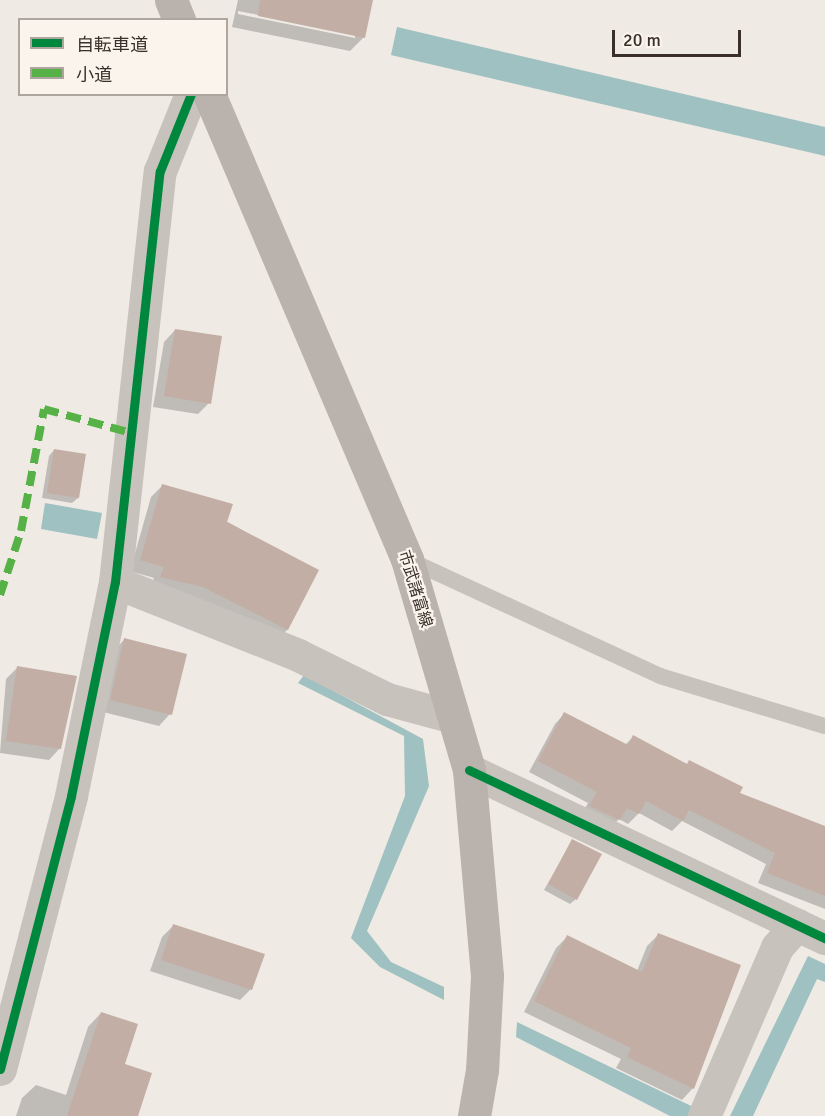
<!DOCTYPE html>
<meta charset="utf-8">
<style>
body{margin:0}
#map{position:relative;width:825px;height:1116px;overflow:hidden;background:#efeae4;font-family:Signika,"Noto Sans JP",sans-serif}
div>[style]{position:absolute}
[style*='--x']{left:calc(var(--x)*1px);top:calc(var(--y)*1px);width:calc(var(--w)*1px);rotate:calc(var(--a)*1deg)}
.water>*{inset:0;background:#9fc1c1}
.shadow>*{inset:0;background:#0003}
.building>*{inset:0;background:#c3aea5}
.service>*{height:16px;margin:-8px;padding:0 8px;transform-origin:8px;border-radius:8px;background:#c8c2bd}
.minor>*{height:33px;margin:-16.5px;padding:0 16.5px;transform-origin:16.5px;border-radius:16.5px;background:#c8c2bd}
.secondary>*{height:33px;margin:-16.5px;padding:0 16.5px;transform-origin:16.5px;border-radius:16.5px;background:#b9b2ad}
.quiet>*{height:8px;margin-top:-4px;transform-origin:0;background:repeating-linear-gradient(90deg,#56b246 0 15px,transparent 0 23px)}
.cycleway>*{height:9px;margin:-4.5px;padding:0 4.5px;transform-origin:4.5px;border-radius:4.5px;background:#00873e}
span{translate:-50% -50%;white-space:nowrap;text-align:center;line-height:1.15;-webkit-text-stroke:4.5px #fbf4ec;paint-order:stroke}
.street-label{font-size:16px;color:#3a2f2a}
.legend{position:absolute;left:18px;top:18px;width:210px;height:78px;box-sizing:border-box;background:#fbf4ec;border:2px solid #aea59e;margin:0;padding:8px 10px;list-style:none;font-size:18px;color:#3a2f2a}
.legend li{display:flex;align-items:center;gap:12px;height:30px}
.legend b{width:30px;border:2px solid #aea59e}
.scale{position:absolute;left:612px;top:30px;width:129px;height:27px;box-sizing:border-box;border:3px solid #3a2f2a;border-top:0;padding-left:8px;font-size:18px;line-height:21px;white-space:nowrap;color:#3a2f2a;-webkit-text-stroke:4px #fbf4ec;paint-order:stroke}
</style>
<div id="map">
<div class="water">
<div style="clip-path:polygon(397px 27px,825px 127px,825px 156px,391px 55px)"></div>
<div style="clip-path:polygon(45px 503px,102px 513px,97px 539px,41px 529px)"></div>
<div style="clip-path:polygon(304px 675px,423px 739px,429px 786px,367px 931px,391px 962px,444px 987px,444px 1000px,380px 967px,351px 938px,405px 796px,404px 736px,298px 683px)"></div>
<div style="clip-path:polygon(808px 956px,825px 964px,825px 982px,817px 979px,753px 1116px,730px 1116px)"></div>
<div style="clip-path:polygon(517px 1022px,712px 1116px,670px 1116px,516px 1037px)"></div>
</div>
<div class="shadow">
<div style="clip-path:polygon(evenodd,238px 0,372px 0,364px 37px,350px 51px,232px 27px,238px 0,238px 11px,355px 34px,355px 38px,238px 14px,238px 11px)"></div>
<div style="clip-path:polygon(175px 330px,209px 403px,198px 414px,153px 407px,164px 342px)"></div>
<div style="clip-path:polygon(54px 450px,78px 498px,72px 503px,42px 498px,49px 456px)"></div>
<div style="clip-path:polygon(162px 486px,317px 571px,287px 630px,276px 641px,150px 588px,154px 578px,130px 571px,151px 497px)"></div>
<div style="clip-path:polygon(124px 640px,170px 714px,159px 726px,99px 711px,113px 651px)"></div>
<div style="clip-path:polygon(17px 668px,60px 748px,49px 760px,0 753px,6px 679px)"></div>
<div style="clip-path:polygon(565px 713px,625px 745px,633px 737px,738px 794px,825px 828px,825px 909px,758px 883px,766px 864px,682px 821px,672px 831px,639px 813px,628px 824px,619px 819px,609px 830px,580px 817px,588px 803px,529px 772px,555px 724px)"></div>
<div style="clip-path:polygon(572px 841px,576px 899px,570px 904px,544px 890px)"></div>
<div style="clip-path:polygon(173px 926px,251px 989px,240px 1000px,150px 971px,162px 937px)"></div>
<div style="clip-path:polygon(658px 935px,739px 966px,693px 1088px,682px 1100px,616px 1068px,621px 1059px,524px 1012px,556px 948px,567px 937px,637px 971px,647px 946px)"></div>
<div style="clip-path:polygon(101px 1013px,123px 1065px,136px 1116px,16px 1116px,22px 1098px,36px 1085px,66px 1095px,88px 1027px)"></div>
</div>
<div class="building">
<div style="clip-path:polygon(260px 0,373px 0,365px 38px,258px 16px)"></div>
<div style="clip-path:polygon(175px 329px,222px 336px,211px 404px,164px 396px)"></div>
<div style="clip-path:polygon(54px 449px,86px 454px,79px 498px,47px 493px)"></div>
<div style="clip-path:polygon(162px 484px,233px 504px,227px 522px,319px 570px,288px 630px,203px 587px,160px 577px,164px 567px,140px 560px)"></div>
<div style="clip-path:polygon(124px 638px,187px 654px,172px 715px,110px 700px)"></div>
<div style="clip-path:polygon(17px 666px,77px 676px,61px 749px,6px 741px)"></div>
<div style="clip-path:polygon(564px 712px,628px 745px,633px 735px,687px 764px,689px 760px,743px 787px,740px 793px,825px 826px,825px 896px,767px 873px,775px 853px,689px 810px,683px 821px,646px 801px,639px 814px,627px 808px,620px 820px,589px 806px,597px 792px,538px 761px)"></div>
<div style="clip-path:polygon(572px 839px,602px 854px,577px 900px,548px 884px)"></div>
<div style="clip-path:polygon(173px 924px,265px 954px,252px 990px,161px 960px)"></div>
<div style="clip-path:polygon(658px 933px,741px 965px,694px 1089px,627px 1057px,631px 1048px,534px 1001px,567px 935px,642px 972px)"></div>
<div style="clip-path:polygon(101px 1012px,138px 1024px,125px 1064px,152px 1073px,138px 1116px,67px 1116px)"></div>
</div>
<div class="service">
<div style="--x:407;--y:559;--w:279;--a:24.8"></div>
<div style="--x:660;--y:676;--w:172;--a:16.9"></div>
</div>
<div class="minor">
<div style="--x:115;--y:582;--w:197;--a:21.7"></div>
<div style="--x:298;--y:655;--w:99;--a:26.3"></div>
<div style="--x:387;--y:699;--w:68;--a:15.3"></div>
<div style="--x:469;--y:770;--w:394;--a:25.3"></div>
<div style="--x:0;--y:1069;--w:282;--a:-75.4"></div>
<div style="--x:71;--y:796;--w:218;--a:-78.4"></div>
<div style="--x:115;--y:582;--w:413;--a:-83.8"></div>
<div style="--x:160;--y:171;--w:83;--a:-68.1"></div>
<div style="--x:704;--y:1116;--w:184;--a:-66.6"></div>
<div style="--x:777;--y:947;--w:30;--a:-48"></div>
</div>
<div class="secondary">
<div style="--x:171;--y:0;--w:22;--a:68"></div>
<div style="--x:209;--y:94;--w:505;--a:66.94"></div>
<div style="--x:407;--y:559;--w:220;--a:73.6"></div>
<div style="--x:469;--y:770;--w:207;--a:85"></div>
<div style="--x:487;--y:976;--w:94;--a:93"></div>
<div style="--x:482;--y:1070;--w:47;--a:99.9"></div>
</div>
<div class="quiet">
<div style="--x:0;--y:595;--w:67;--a:-71.8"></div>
<div style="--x:21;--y:531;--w:124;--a:-79.3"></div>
<div style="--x:44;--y:409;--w:90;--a:15.4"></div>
</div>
<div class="cycleway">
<div style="--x:469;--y:770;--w:394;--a:25.3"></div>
<div style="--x:0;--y:1069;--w:282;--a:-75.4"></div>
<div style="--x:71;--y:796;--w:218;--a:-78.4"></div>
<div style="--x:115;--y:582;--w:413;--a:-83.8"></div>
<div style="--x:160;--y:171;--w:83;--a:-68.1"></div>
</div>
<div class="street-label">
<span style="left:415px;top:589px;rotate:73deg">市武諸富線</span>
</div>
<ul class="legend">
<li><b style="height:8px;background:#00873e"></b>自転車道</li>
<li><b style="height:8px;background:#56b246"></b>小道</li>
</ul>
<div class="scale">20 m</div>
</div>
